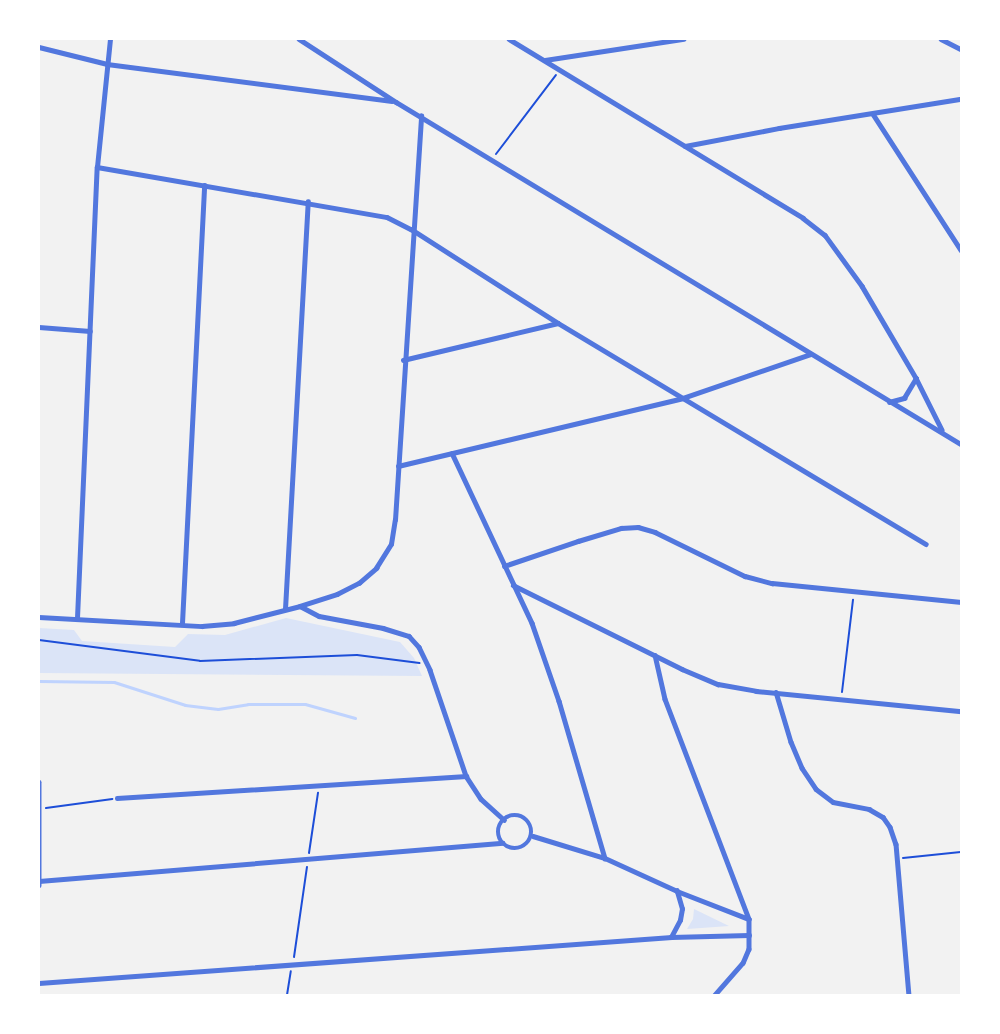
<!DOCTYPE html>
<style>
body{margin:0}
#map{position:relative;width:1000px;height:1034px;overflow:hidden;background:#f2f2f2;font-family:Cabin,sans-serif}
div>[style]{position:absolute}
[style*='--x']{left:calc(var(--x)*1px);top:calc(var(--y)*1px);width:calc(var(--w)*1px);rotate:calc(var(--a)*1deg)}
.green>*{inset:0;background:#dbe4f7}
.stream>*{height:3px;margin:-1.5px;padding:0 1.5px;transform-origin:1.5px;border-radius:1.5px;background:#bfd3fe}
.path>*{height:2px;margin:-1px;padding:0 1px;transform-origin:1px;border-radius:1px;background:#1d4ed8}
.minor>*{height:4.5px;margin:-2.25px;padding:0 2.25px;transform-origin:2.25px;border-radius:2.25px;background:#5277de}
.minor>.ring{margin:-2.25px;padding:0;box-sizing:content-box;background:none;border:4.5px solid #5277de;border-radius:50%}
span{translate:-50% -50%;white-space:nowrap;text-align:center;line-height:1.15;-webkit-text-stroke:5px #fff;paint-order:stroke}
.frame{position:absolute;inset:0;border:40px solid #fff;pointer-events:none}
</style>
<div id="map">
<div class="green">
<div style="clip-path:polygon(286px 618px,400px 642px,414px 658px,422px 676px,39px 673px,39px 628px,74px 630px,82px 641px,175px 647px,188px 634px,225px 635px)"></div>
<div style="clip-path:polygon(694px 909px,729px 926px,687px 929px,693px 919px)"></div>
</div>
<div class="stream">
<div style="--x:39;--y:681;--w:75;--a:0.8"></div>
<div style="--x:114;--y:682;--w:75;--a:17.9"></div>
<div style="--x:185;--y:705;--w:33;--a:7"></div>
<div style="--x:218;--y:709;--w:30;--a:-9"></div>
<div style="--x:248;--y:704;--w:57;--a:0"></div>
<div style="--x:305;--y:704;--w:52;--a:15.6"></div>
</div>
<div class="path">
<div style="--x:496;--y:154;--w:99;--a:-52.8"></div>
<div style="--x:39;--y:640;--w:162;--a:7.4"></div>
<div style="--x:200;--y:661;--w:157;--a:-2.2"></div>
<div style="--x:357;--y:655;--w:63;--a:7.4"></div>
<div style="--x:842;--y:692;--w:93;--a:-83.2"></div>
<div style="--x:46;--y:808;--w:67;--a:-7.8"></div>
<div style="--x:309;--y:853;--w:61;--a:-81.5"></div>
<div style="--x:903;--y:858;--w:58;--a:-5.9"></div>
<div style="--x:294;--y:957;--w:91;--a:-81.8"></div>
<div style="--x:287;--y:995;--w:24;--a:-81"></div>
</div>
<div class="minor">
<div style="--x:299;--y:39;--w:116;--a:33"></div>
<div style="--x:396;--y:102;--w:660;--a:31.19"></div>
<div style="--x:509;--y:39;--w:344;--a:31.3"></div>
<div style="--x:803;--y:218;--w:28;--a:38"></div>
<div style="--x:825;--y:235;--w:63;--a:54"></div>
<div style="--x:862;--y:286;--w:107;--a:59.6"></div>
<div style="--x:916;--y:378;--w:58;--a:63.4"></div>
<div style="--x:941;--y:39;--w:22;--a:27"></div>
<div style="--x:39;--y:47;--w:70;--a:14"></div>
<div style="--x:107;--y:64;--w:287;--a:7.4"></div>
<div style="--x:545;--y:60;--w:140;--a:-8.7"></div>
<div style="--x:873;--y:114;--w:162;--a:57.1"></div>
<div style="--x:685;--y:146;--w:96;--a:-10.8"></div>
<div style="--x:779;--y:128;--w:184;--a:-9.1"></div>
<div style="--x:97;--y:167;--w:294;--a:9.8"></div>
<div style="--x:387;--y:217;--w:27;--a:27"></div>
<div style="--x:411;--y:229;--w:174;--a:32.6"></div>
<div style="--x:558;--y:323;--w:429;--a:31"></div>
<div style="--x:39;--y:327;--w:51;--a:4.5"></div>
<div style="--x:403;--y:360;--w:159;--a:-13.4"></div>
<div style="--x:889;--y:402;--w:16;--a:-15"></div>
<div style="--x:904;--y:398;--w:23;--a:-59"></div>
<div style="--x:452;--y:453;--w:188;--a:64.8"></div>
<div style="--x:532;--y:623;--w:83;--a:70.9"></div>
<div style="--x:559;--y:701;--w:164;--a:73.7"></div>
<div style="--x:398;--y:466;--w:293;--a:-13.4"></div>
<div style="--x:683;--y:398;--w:135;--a:-19"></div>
<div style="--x:504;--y:566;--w:78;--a:-18.7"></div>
<div style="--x:578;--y:541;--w:45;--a:-16.8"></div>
<div style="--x:621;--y:528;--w:17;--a:-3"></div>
<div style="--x:638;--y:527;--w:18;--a:16"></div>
<div style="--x:655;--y:532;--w:100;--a:26.1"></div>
<div style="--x:745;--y:576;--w:28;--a:15"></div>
<div style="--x:772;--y:583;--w:190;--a:5.7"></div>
<div style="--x:513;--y:585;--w:189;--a:26.4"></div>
<div style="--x:682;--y:669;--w:39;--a:23"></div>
<div style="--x:718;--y:684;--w:39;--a:10"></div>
<div style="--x:756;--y:691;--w:206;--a:5.6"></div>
<div style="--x:300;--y:606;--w:21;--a:28"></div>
<div style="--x:319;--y:616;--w:65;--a:10.6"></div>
<div style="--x:383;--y:628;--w:27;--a:17"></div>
<div style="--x:409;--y:636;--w:15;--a:48"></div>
<div style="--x:419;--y:647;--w:25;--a:64"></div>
<div style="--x:430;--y:670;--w:112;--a:71.2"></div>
<div style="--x:466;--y:776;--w:27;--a:57"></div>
<div style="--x:481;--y:799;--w:31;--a:42"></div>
<div style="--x:285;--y:609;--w:408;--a:-86.8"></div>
<div style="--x:39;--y:617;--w:163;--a:3.2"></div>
<div style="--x:202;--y:626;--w:32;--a:-5"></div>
<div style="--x:234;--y:623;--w:68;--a:-14.4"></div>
<div style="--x:300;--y:606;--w:39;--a:-18"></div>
<div style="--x:337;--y:594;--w:25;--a:-27"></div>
<div style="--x:359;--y:583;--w:23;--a:-41"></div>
<div style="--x:376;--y:568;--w:28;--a:-58"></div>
<div style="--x:391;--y:544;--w:24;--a:-81"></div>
<div style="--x:395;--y:520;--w:405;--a:-86.3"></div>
<div style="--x:77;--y:618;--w:451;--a:-87.5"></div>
<div style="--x:97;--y:167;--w:129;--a:-84.2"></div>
<div style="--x:182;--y:623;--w:438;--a:-87.1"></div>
<div style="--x:655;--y:655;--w:45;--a:77.2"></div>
<div style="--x:665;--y:699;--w:235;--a:69.1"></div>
<div style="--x:749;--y:919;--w:30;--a:90"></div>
<div style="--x:749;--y:949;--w:15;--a:113"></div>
<div style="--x:743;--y:963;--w:43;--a:131.2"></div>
<div style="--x:776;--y:692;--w:52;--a:73.3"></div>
<div style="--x:791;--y:742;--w:28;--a:67"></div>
<div style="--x:802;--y:768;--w:25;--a:56"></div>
<div style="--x:816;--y:789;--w:21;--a:37"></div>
<div style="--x:833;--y:802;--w:37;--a:11"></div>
<div style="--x:869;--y:809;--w:16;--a:30"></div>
<div style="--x:883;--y:817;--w:12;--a:55"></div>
<div style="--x:890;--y:827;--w:18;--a:71"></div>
<div style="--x:896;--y:844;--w:152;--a:85.1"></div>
<div style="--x:39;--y:782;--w:103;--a:90"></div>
<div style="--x:117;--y:798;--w:350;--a:-3.6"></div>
<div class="ring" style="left:498px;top:815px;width:29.5px;height:29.5px"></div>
<div style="--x:533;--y:836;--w:75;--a:17"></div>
<div style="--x:605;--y:858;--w:79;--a:24.6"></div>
<div style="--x:677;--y:891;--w:77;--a:21.3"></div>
<div style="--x:39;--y:881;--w:465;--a:-4.7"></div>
<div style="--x:671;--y:937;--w:19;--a:-62"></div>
<div style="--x:680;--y:920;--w:11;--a:-80"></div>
<div style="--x:682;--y:909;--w:19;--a:-106"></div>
<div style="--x:39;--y:983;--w:634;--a:-4.16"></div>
<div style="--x:671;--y:937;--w:78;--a:-1.5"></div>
</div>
<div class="frame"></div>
</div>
